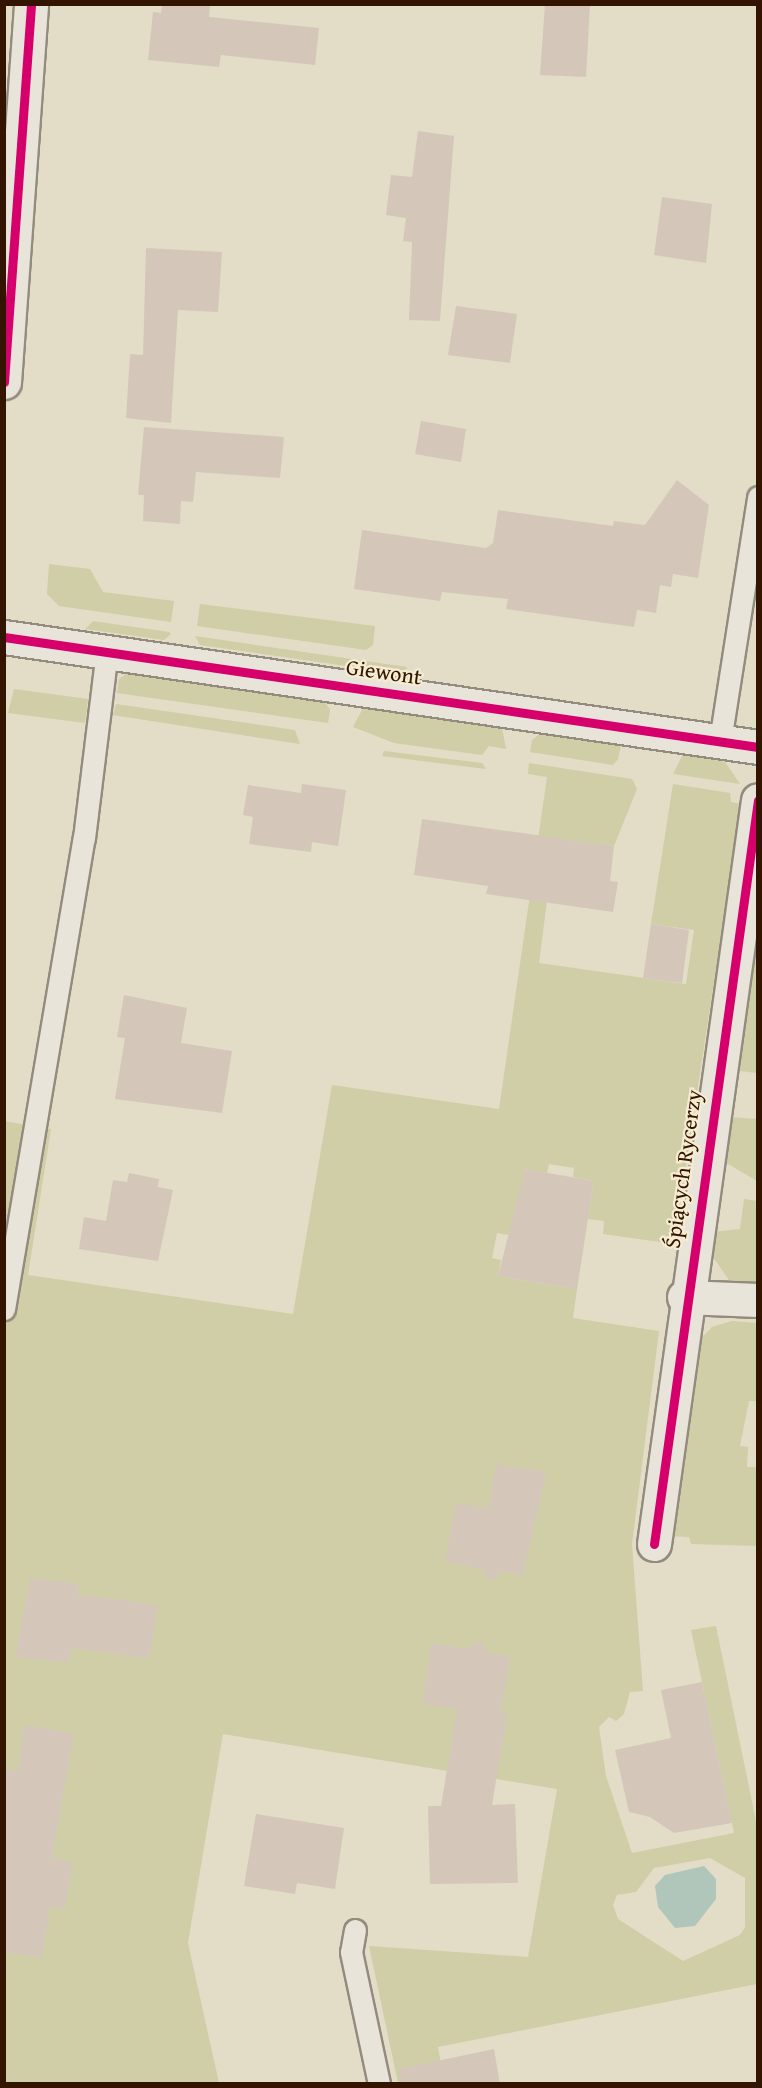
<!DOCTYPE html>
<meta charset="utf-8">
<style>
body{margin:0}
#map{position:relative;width:762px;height:2088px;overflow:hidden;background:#e3dcc7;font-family:"Gentium Book Plus",serif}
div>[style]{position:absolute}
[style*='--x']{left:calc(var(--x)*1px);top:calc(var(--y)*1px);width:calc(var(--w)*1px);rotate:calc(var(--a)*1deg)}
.green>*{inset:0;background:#cfcea7}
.water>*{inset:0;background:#b1c6bb}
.building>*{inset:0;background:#d4c7b9}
.roads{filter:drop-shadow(2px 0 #938b7d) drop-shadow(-2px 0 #938b7d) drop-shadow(0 2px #938b7d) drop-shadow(0 -2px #938b7d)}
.service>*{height:21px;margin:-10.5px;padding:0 10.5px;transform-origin:10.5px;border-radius:10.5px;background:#e9e4da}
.minor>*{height:33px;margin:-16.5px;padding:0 16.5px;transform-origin:16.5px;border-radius:16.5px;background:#e9e4da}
.cycleway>*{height:9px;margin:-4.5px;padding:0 4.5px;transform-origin:4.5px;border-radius:4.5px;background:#d6006c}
span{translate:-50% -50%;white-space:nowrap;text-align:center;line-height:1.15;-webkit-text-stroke:4.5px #f5ecd2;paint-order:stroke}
.street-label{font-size:22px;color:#321401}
.frame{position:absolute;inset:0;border:6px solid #321401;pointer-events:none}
</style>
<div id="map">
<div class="green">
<div style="clip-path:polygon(49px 564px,90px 569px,103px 592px,174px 601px,171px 622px,59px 606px,47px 594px)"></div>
<div style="clip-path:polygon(200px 604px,375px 626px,373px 645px,366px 650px,197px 626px)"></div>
<div style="clip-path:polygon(93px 621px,169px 632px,171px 634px,164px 640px,85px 629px)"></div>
<div style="clip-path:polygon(195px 636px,407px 667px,407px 669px,402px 674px,200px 645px)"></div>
<div style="clip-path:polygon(126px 674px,325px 702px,330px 710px,328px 723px,117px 693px,119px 679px)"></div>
<div style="clip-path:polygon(14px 689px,88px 699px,85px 723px,8px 713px)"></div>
<div style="clip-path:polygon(116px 704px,295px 730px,300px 744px,119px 716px,113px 715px)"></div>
<div style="clip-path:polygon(363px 708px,502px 728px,506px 749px,489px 746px,482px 755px,394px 743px,353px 727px)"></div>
<div style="clip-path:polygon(541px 733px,621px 746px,618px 759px,613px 765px,530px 752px,532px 740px)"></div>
<div style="clip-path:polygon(384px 751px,482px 763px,486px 769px,382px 756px)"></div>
<div style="clip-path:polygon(683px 754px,725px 762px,740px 784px,673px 774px)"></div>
<div style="clip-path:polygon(evenodd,529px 763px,632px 779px,637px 789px,614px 846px,555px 838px,539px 963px,686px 984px,694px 930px,651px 924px,673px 784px,730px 793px,731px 802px,741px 804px,674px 1244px,603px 1234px,604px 1221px,588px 1219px,594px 1181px,573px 1177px,574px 1168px,549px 1164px,547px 1173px,525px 1169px,517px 1210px,526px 1238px,497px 1233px,492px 1258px,501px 1260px,498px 1276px,577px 1289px,573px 1318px,659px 1331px,632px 1544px,643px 1691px,630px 1692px,624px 1714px,616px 1721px,609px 1717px,599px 1727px,606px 1776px,632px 1853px,734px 1833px,691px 1630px,716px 1626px,757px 1826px,757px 1984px,438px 2047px,442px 2069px,423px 2083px,398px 2083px,369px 1946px,528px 1957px,557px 1789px,223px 1734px,188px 1943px,219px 2083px,5px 2083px,4px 1121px,51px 1129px,28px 1275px,293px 1314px,332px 1085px,499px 1109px,547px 777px,528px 774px,529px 763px,710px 1858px,745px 1878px,745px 1927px,740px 1935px,683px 1961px,618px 1919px,613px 1905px,617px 1895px,636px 1892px,654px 1868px,710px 1858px)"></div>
<div style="clip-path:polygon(757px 919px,757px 1073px,731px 1070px)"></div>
<div style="clip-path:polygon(728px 1117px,757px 1119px,757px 1181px,723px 1161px)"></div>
<div style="clip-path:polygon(744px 1199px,757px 1201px,757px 1294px,733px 1286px,711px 1254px,712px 1232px,740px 1229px)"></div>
<div style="clip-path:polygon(732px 1321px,757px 1323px,757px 1401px,749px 1401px,740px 1446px,748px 1447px,747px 1467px,757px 1467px,757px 1546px,691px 1544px,689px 1537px,668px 1536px,695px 1345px,712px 1327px)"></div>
</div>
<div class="water">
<div style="clip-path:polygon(704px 1866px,716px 1879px,716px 1899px,695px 1926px,675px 1928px,658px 1907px,655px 1886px,665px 1875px)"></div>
</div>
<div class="building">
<div style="clip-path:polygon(162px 4px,210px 4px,209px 17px,319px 28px,315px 65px,221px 55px,219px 67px,148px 60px,153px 12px,161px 13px)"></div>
<div style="clip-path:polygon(545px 4px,590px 4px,586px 77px,540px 75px)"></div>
<div style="clip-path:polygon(418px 131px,454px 136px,440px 321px,409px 320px,412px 242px,403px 241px,406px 218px,386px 215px,391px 175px,412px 177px)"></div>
<div style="clip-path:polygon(662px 197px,712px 204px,706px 263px,654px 255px)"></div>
<div style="clip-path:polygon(146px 248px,222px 252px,218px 312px,178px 310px,171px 423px,126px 418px,130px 354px,143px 355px)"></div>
<div style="clip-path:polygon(456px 306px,517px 314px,510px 363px,448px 355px)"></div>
<div style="clip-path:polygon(421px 421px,466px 429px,461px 462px,415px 454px)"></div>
<div style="clip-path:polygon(144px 427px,284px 437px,280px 478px,196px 472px,193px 502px,181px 501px,180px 524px,143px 521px,144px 495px,138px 495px)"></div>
<div style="clip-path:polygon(677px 480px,709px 505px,698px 578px,673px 574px,671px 587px,660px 585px,656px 613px,637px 610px,634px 627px,506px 609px,508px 599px,442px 592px,440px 601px,354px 589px,362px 530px,486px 548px,493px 543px,498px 510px,613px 526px,614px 521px,645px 525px)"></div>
<div style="clip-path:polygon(302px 784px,346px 790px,338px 846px,312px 842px,311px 852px,249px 844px,253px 817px,243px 815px,248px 785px,301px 793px)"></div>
<div style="clip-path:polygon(422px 819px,614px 846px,610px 881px,618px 882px,613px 912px,486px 894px,488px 886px,414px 875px)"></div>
<div style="clip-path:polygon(651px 924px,689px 930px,682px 983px,643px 978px)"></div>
<div style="clip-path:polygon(124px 995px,187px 1008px,181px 1043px,232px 1051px,222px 1113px,115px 1099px,125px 1038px,117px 1037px)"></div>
<div style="clip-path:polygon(525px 1169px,594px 1181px,577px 1289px,498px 1276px)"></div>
<div style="clip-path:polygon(129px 1173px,159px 1179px,158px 1187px,173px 1190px,158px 1261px,79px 1249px,84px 1217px,106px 1221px,113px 1180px,127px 1182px)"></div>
<div style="clip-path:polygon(496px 1464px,546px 1472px,523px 1575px,503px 1572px,490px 1582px,480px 1568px,445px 1562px,456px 1503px,489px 1508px)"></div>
<div style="clip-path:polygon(30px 1578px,79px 1584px,77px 1594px,158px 1605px,149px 1659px,72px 1648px,68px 1663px,15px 1657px)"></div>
<div style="clip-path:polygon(480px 1640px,489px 1653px,510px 1656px,501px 1713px,507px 1714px,492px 1805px,515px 1804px,518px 1883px,430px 1884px,428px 1806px,441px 1806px,457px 1709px,423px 1704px,431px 1643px,467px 1649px)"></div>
<div style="clip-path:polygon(702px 1682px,732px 1823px,674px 1833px,650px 1817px,629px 1812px,615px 1750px,671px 1738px,661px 1690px)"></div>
<div style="clip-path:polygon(24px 1725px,74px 1733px,52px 1858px,73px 1862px,65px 1909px,50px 1907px,42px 1958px,4px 1952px,4px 1769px,18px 1770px)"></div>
<div style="clip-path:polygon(256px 1814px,344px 1828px,335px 1889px,297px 1883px,295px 1894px,244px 1886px)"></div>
<div style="clip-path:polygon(494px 2049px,500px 2084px,401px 2084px,399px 2069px)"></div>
</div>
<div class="roads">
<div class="service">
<div style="--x:720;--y:741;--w:247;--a:-81.1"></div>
<div style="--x:4;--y:1309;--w:478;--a:-80.4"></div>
<div style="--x:84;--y:838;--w:188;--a:-83"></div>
<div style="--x:355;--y:1930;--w:22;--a:100"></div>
<div style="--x:351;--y:1952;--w:135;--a:78"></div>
</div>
<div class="minor">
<div style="--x:4;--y:382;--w:379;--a:-85.9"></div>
<div style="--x:4;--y:637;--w:762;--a:8.3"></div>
<div style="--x:684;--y:1297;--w:74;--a:2.3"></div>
<div style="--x:654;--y:1544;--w:751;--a:-82.04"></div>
</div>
</div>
<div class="cycleway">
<div style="--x:4;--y:382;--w:379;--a:-85.9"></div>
<div style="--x:4;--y:637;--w:762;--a:8.3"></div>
<div style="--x:654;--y:1544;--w:751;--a:-82.04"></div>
</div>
<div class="street-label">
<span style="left:384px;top:672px;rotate:8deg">Giewont</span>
<span style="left:683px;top:1169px;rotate:-82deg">Śpiących Rycerzy</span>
</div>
<div class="frame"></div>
</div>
